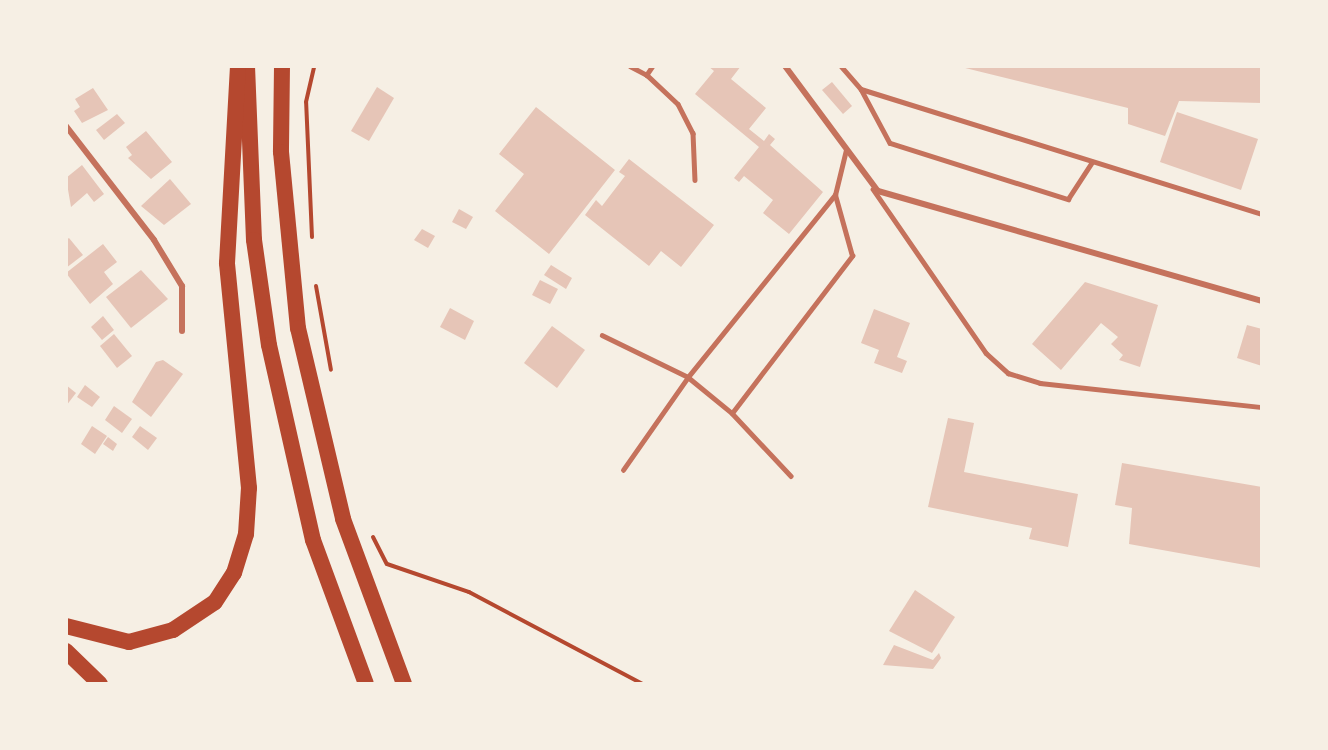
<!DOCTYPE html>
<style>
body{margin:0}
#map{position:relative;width:1328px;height:750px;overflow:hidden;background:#f6efe4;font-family:Figtree,sans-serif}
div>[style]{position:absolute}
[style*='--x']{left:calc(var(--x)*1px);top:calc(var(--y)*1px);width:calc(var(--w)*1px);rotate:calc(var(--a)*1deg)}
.building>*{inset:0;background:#e6c5b7}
.path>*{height:4px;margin:-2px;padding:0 2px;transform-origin:2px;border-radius:2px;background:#b5482f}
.service>*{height:4.5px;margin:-2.25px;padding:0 2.25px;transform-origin:2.25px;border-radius:2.25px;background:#c5725c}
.minor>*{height:6px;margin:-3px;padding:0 3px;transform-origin:3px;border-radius:3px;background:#c5725c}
.trunk>*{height:16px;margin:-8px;padding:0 8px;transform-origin:8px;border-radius:8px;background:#b5482f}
span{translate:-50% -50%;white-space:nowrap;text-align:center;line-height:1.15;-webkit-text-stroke:5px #f6efe4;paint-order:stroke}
.frame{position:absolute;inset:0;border:68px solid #f6efe4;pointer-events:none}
</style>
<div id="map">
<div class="building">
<div style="clip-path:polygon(708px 66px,741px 66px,731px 79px,766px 108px,749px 129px,764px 141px,769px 134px,775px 139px,770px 145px,823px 192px,789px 234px,763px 213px,773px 200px,744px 176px,739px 182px,734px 178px,759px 147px,695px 94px,714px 71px)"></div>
<div style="clip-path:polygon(957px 66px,1262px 66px,1262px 103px,1179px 101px,1165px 136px,1128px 124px,1128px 108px)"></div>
<div style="clip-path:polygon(832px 82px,852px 106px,843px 114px,822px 90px)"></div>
<div style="clip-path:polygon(377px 87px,394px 98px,369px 141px,351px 131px)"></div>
<div style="clip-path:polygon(93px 88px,108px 110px,82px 123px,74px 111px,80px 107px,75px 99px)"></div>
<div style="clip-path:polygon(536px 107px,615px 170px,549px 254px,495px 211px,524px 174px,499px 154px)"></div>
<div style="clip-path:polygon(1177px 112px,1258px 139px,1241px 190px,1160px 162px)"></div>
<div style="clip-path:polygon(117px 114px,125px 123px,104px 140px,96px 130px)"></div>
<div style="clip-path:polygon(146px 131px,172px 162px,151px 179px,128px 158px,132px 155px,126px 147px)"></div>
<div style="clip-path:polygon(629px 159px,714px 225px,681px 267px,661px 251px,649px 266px,585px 215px,596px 200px,602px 206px,625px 176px,619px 172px)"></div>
<div style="clip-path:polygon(82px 165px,104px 194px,94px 202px,87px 193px,71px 207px,66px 178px)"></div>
<div style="clip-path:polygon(170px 179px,191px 204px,164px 225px,141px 206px)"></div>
<div style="clip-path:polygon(459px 209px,473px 217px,466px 229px,452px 222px)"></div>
<div style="clip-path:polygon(422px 229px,435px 236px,428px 248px,414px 240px)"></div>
<div style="clip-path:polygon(69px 238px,83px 255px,66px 268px,66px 240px)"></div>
<div style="clip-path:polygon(103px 244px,117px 262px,104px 272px,113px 284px,90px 304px,66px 273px)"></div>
<div style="clip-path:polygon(551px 265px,572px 278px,566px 289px,544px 275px)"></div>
<div style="clip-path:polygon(141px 270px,168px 299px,131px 328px,106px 297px)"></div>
<div style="clip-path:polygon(540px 280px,558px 289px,550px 304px,532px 295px)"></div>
<div style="clip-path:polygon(1085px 282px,1158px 305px,1140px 367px,1119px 360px,1123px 355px,1111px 344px,1118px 337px,1101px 323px,1061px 370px,1032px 344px)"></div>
<div style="clip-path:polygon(450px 308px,474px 321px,465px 340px,440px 327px)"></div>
<div style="clip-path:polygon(874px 309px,910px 323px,897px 357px,907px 361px,902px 373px,874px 363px,879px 350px,861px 343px)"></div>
<div style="clip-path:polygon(103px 316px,114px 330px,102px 340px,91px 327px)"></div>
<div style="clip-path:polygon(1247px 325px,1262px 329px,1262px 366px,1237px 358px)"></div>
<div style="clip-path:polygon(552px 326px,585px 350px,557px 388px,524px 363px)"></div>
<div style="clip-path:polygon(114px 334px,132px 356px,117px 368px,100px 346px)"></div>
<div style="clip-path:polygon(163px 360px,183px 374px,151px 417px,132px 402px,156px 362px)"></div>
<div style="clip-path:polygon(66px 385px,76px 393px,66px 406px)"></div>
<div style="clip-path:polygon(85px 385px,100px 397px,92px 407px,77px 397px)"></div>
<div style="clip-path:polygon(114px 406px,132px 419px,122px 433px,105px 420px)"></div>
<div style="clip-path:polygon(948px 418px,974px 423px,964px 472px,1078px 494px,1068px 547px,1029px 539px,1032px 528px,928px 507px)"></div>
<div style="clip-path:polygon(92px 426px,107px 436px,95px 454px,81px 444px)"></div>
<div style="clip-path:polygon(140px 426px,157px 438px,148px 450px,132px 437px)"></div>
<div style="clip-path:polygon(108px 437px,117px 444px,113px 451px,103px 444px)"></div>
<div style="clip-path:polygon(1122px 463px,1262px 487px,1262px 568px,1129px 544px,1132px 508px,1115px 505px)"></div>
<div style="clip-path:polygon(915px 590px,955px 617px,932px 653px,889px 631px)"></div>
<div style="clip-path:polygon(894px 645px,933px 660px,939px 653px,941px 658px,933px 669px,883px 665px)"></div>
</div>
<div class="path">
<div style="--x:312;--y:237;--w:135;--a:-92.5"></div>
<div style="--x:306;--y:102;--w:37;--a:-77"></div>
<div style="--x:316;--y:286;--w:85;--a:79.9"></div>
<div style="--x:373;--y:537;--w:30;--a:63"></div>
<div style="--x:387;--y:564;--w:87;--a:18.9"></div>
<div style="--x:469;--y:592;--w:197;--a:27.9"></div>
</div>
<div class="service">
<div style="--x:630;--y:66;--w:19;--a:28"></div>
<div style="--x:653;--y:66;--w:11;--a:124"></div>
<div style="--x:647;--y:75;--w:42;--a:43.1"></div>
<div style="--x:678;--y:104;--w:33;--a:63"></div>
<div style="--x:693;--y:133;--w:47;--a:87.6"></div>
<div style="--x:841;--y:66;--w:30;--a:49"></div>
<div style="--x:861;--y:89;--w:61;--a:61.8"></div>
<div style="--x:890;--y:143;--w:187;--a:17.5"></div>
<div style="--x:1068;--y:199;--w:44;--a:-57"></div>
<div style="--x:861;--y:89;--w:420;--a:17.3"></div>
<div style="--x:873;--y:189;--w:199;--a:55.4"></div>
<div style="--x:986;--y:353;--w:30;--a:42"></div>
<div style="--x:1008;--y:373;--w:34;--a:17"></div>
<div style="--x:1040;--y:383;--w:223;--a:6.2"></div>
<div style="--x:602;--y:335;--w:96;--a:26"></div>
<div style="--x:688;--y:377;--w:57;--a:39.3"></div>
<div style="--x:732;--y:413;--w:86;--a:46.9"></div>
<div style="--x:732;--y:413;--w:198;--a:-52.6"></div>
<div style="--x:852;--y:256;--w:63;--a:-105.6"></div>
<div style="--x:835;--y:195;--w:46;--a:-76.3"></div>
<div style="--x:623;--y:470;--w:113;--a:-55"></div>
<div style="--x:688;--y:377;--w:234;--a:-51.1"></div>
</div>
<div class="minor">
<div style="--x:785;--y:66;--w:156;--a:53.4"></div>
<div style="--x:878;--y:191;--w:399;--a:16"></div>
<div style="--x:66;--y:126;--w:144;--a:52.3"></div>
<div style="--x:154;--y:240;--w:54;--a:58.7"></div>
<div style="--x:182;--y:286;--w:45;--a:90"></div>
</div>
<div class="trunk">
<div style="--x:247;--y:66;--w:174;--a:87.7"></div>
<div style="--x:254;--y:240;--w:106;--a:81.9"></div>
<div style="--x:269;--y:345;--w:200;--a:77.3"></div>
<div style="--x:313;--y:540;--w:153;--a:69.8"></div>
<div style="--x:282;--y:66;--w:86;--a:90.7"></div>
<div style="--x:281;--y:152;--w:177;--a:84.5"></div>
<div style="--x:298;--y:328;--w:196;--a:76.7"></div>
<div style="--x:343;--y:519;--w:176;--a:69.7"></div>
<div style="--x:66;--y:626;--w:65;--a:14.3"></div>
<div style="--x:129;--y:642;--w:46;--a:-15.3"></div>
<div style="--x:173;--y:630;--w:50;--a:-33.7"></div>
<div style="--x:215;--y:602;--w:35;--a:-57"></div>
<div style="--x:234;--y:573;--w:41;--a:-72.9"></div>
<div style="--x:246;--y:534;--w:46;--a:-86.3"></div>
<div style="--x:249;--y:488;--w:226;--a:-95.6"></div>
<div style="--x:227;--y:263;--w:197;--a:-86.8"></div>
<div style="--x:66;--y:651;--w:47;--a:44.1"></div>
</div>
<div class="frame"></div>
</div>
